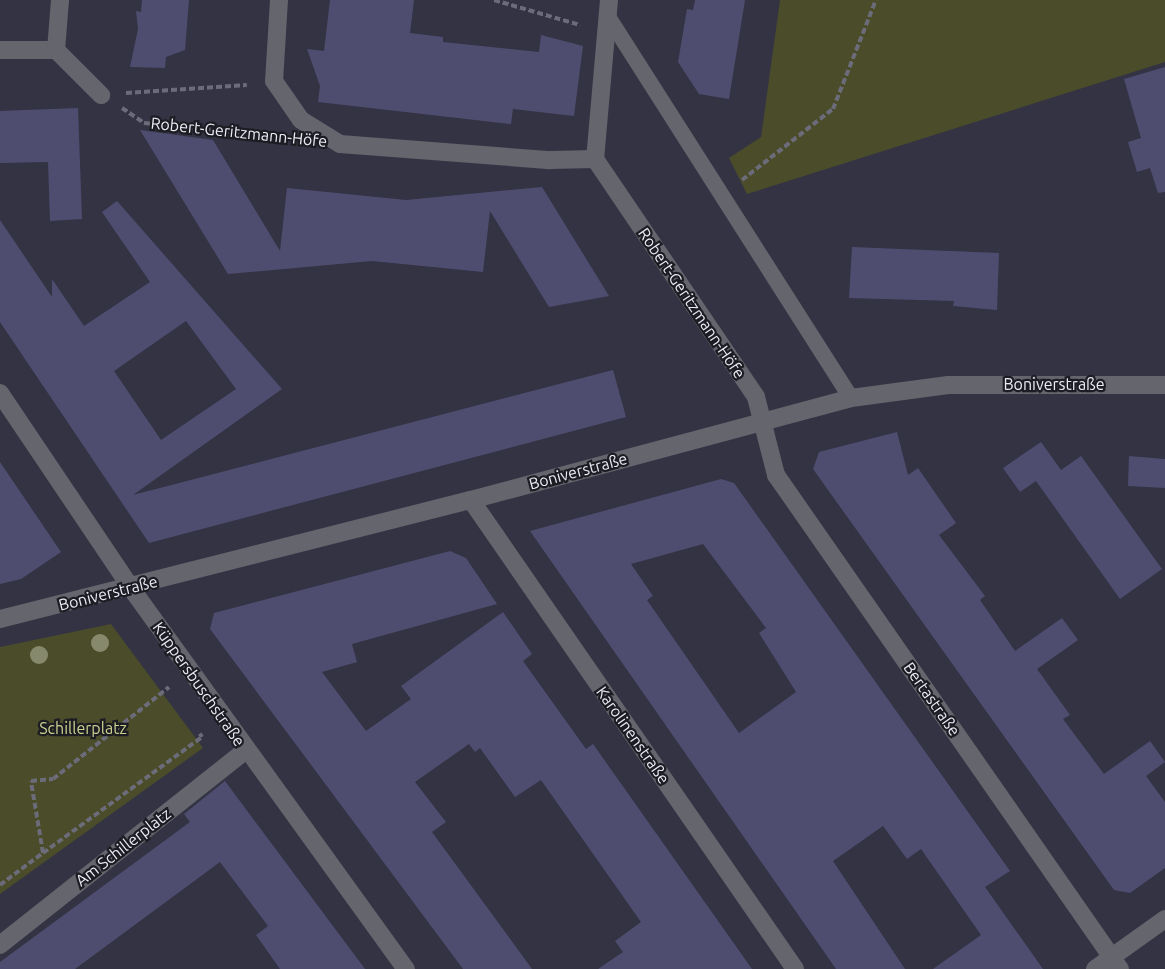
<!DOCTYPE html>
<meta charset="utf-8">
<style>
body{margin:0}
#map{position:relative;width:1165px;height:969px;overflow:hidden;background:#334;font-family:Ubuntu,sans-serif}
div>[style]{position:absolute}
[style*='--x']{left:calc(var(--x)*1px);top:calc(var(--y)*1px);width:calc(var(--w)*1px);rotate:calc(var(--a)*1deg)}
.green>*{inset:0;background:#4a4c2a}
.building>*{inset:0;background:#4e4d70}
.path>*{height:4px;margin-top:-2px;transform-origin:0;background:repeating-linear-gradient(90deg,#6b6b7a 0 6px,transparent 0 9px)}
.lane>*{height:16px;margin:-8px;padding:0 8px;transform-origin:8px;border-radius:8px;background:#65656d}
.street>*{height:18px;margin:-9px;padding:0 9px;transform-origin:9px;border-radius:9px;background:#65656d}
.trees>*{width:18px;height:18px;margin:-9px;border-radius:50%;background:#87896d}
span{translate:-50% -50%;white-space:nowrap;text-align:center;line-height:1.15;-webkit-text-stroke:4.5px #1c1c23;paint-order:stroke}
.street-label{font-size:16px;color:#eaebf5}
.park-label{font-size:16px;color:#ccd08f}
</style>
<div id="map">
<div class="green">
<div style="clip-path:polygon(780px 0,1165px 0,1165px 62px,747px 194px,729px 158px,761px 137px)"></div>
<div style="clip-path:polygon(111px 624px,203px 748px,0 894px,0 647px)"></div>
</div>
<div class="building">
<div style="clip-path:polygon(142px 0,189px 0,185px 50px,166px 57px,165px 68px,130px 67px,138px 29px,136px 11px,141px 12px)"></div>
<div style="clip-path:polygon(330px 0,414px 0,410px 33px,443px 37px,443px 42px,539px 52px,541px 35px,583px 46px,574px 116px,513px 109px,511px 124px,318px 102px,320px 86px,307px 49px,324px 51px)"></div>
<div style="clip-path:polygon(695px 0,745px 0,729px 99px,699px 94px,678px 62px,687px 9px,693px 10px)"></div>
<div style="clip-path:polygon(1165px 67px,1165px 192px,1158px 193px,1150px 168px,1137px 172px,1128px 142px,1141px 138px,1124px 79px)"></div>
<div style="clip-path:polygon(78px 108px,82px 219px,50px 221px,48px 162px,0 163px,0 111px)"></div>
<div style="clip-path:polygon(140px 130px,213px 140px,280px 251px,287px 188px,406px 200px,542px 187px,609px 296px,549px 307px,490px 211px,483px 272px,372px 261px,228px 274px)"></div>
<div style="clip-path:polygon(evenodd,117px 201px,282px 389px,133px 495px,613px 370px,626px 417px,149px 543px,0 322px,0 220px,52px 297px,52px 279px,84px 326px,150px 282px,102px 212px,117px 201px,186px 321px,236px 389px,161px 440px,114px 371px,186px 321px)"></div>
<div style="clip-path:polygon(852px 247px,999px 253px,997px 310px,953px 306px,954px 301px,849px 298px)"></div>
<div style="clip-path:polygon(897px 432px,908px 475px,918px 468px,956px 523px,939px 535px,985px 596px,980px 600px,1015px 651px,1062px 618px,1078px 640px,1037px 669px,1070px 715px,1063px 719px,1104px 774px,1150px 741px,1165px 762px,1146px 776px,1165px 802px,1165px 868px,1130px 893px,1114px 890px,813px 469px,819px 452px)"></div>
<div style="clip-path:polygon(1041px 442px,1061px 470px,1081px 456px,1162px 569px,1120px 599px,1036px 481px,1020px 492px,1003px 468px)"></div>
<div style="clip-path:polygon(1129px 456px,1165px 459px,1165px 488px,1128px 486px)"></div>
<div style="clip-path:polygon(0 462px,61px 552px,21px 579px,0 584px)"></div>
<div style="clip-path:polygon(evenodd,721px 479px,734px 483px,1010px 871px,985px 887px,1043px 969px,933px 969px,981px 935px,921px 849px,907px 859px,883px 826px,833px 861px,905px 969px,836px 969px,530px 531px,721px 479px,703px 544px,766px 628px,759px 633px,796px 692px,739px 733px,647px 600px,653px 596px,631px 564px,703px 544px)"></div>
<div style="clip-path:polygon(450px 551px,466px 558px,497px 604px,352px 644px,357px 662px,322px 672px,366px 731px,411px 699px,401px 686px,503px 612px,532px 654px,523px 661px,586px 749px,593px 744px,752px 969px,598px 969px,623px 952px,615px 941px,641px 922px,541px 780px,515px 797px,480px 748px,475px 752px,469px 744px,415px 782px,446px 822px,432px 832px,532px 969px,463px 969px,210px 629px,214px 613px)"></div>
<div style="clip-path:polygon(225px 781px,365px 969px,280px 969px,256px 935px,268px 926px,220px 862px,75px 969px,0 969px,0 962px,190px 822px,184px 814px)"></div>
</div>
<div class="path">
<div style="--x:494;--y:0;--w:90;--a:16.2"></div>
<div style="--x:126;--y:93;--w:121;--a:-3.8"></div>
<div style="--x:122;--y:108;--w:27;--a:34"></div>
<div style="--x:144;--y:123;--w:137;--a:5.9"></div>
<div style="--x:742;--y:180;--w:115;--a:-38"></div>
<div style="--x:833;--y:109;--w:117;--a:-68.5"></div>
<div style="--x:43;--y:853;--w:197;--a:-36.1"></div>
<div style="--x:202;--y:737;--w:4;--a:-124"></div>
<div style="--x:0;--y:885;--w:54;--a:-36.7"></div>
<div style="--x:43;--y:853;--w:73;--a:-99.5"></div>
<div style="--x:31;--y:781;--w:22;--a:-5"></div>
<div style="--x:53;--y:779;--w:148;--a:-38.4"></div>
</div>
<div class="lane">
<div style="--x:607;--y:15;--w:454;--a:57.5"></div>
</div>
<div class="street">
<div style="--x:279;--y:0;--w:81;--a:93.5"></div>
<div style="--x:274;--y:81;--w:47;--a:55.3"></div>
<div style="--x:301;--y:120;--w:46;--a:31.6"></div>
<div style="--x:340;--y:144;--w:211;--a:4.4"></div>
<div style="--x:550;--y:160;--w:45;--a:-1.3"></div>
<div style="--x:609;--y:0;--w:160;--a:95"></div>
<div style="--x:595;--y:159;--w:287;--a:55.9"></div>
<div style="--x:756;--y:397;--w:81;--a:75.6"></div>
<div style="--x:776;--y:475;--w:602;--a:55.15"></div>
<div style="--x:0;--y:50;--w:56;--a:0"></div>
<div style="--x:56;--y:50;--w:64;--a:45"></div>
<div style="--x:56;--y:50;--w:50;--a:-85.4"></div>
<div style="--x:0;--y:393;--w:235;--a:56.1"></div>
<div style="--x:131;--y:588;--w:470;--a:54.2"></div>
<div style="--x:471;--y:500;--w:570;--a:55.36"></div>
<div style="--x:0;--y:619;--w:486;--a:-14.2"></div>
<div style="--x:471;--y:500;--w:393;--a:-15"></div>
<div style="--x:851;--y:398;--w:98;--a:-7.6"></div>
<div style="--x:948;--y:385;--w:217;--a:0"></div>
<div style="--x:0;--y:945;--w:314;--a:-38.4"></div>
<div style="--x:1095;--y:969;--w:86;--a:-35.5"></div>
</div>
<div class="trees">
<div style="left:100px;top:643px"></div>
<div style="left:39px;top:655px"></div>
</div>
<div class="street-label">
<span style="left:239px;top:132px;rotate:6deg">Robert-Geritzmann-Höfe</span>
<span style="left:692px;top:303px;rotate:56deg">Robert-Geritzmann-Höfe</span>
<span style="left:1054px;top:384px">Boniverstraße</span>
<span style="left:578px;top:471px;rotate:-15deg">Boniverstraße</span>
<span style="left:108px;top:593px;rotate:-14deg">Boniverstraße</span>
<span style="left:199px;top:684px;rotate:55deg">Küppersbuschstraße</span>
<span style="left:932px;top:699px;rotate:55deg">Bertastraße</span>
<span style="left:633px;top:735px;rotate:55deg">Karolinenstraße</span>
<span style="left:123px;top:847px;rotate:-38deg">Am Schillerplatz</span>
</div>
<div class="park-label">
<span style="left:83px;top:728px">Schillerplatz</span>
</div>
</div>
